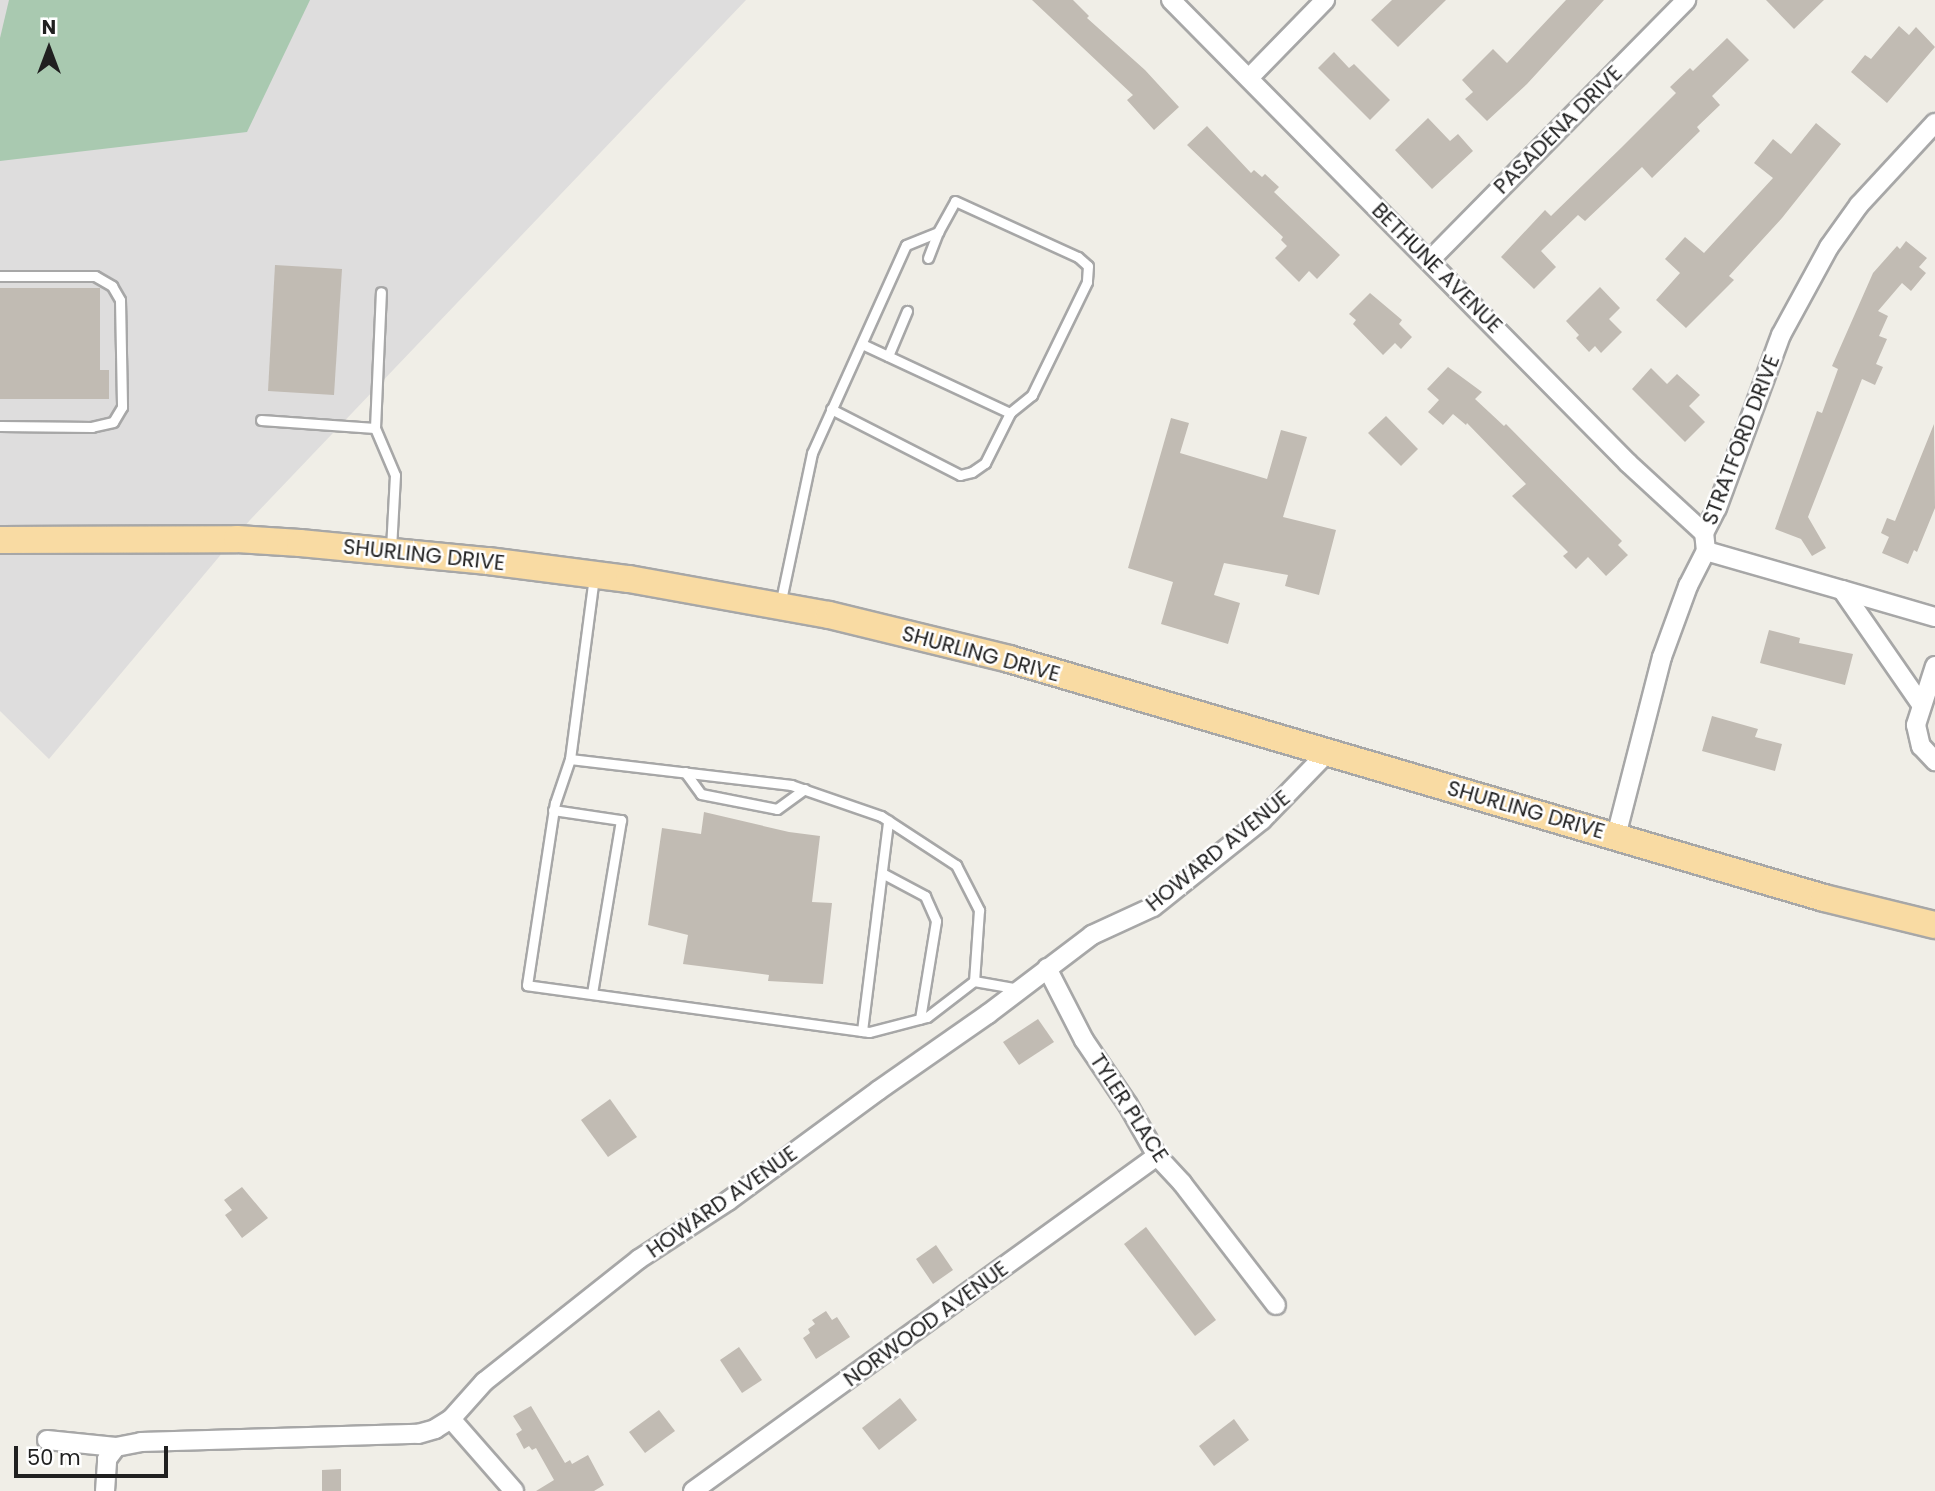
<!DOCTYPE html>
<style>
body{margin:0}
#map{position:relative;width:1935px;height:1491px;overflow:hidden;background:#f0eee7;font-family:Poppins,sans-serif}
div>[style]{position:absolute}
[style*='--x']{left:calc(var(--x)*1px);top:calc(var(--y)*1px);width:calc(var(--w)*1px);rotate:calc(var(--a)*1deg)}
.residential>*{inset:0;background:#dedddd}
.cemetery>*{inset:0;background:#a9c9b0}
.building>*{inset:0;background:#c1bbb3}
.roads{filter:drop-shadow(2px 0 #a7a7a7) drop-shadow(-2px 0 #a7a7a7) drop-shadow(0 2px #a7a7a7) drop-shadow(0 -2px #a7a7a7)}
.lane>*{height:9px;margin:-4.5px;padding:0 4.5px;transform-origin:4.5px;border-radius:4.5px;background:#fff}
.street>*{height:18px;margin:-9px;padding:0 9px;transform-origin:9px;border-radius:9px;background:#fff}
.primary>*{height:26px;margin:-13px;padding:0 13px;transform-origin:13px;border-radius:13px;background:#f9dba3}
span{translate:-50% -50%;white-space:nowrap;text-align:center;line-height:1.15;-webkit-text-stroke:5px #fff;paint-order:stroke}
.street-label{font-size:21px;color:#202020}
.north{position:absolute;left:14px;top:14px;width:70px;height:70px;-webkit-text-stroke:5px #fff;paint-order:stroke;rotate:0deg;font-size:19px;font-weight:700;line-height:28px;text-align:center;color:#202020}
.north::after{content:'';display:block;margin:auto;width:24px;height:32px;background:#202020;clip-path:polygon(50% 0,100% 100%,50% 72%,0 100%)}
.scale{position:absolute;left:14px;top:1446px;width:154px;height:32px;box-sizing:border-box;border:4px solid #202020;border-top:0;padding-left:9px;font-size:21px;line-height:24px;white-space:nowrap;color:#202020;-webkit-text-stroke:5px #fff;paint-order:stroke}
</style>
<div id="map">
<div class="residential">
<div style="clip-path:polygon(0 0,746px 0,250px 520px,49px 759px,0 711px)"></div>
</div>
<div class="cemetery">
<div style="clip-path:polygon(9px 0,310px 0,247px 132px,0 161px,0 38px)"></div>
</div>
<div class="building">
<div style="clip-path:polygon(1032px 0,1073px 0,1089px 16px,1087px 18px,1145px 70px,1179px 107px,1154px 130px,1127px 100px,1133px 95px)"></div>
<div style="clip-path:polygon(1392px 0,1446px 0,1398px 47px,1371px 20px)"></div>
<div style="clip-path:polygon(1566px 0,1604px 0,1527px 84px,1487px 121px,1465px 99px,1473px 92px,1462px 80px,1493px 49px,1507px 63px)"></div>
<div style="clip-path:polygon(1766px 0,1824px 0,1794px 29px)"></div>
<div style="clip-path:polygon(1899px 26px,1909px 35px,1916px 27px,1935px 47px,1887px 103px,1851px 72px,1865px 55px,1871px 59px)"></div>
<div style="clip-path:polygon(1727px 38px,1749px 60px,1712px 96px,1720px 105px,1697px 127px,1700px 131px,1652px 178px,1642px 167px,1585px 221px,1578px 215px,1541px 251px,1556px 267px,1534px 289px,1501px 257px,1545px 210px,1551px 216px,1622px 147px,1676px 93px,1670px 87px,1690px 68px,1693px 71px)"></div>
<div style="clip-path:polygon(1334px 52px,1349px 68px,1354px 64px,1390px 100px,1370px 120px,1318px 68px)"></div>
<div style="clip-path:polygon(1428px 118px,1450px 141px,1458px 134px,1473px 151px,1432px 189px,1395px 150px)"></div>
<div style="clip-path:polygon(1816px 123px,1841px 144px,1782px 218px,1729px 276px,1734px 280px,1686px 328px,1656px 300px,1680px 273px,1665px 259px,1685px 237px,1704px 253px,1773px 178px,1754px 163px,1773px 139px,1791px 154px)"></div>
<div style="clip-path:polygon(1207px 126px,1251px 173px,1254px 170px,1262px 177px,1265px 174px,1279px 187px,1274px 192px,1340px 255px,1317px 279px,1309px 271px,1299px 282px,1275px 258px,1287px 246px,1281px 240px,1283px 237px,1187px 145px)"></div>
<div style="clip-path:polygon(1906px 241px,1927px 258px,1919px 267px,1926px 273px,1911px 291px,1902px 283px,1878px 311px,1888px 316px,1879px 336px,1887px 339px,1876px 364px,1883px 367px,1875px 385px,1862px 379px,1808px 517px,1826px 548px,1812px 556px,1801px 539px,1775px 529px,1817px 411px,1822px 413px,1838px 369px,1832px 366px,1873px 273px,1897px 246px,1900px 249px)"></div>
<div style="clip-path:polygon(275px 265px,342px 269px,334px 395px,268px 391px)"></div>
<div style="clip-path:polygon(1600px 287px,1620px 308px,1609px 319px,1622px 332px,1601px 353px,1595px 346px,1589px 352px,1576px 338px,1579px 335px,1566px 321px)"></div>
<div style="clip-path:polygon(0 288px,100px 288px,100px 370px,109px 370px,109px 399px,0 399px)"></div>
<div style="clip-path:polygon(1370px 293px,1402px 320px,1399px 324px,1412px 337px,1401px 349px,1395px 343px,1383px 355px,1353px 324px,1356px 320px,1349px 314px)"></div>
<div style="clip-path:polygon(1448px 367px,1482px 392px,1475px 399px,1504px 426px,1506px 424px,1622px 541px,1618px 545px,1628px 555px,1606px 576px,1588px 557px,1576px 569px,1563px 556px,1568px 552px,1512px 496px,1526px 484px,1467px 423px,1466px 425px,1453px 414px,1443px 425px,1428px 412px,1439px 400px,1427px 389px)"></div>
<div style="clip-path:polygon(1651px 368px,1667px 384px,1677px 374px,1700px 395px,1689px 406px,1705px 422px,1685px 442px,1632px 389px)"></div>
<div style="clip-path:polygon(1386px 416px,1418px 449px,1401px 466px,1368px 433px)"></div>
<div style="clip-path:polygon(1171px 418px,1189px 423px,1180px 453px,1267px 479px,1281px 430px,1307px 437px,1283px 517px,1336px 530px,1319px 595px,1285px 586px,1288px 575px,1224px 563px,1214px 595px,1240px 603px,1228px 644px,1161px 624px,1173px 582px,1128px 568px)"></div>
<div style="clip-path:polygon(1934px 424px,1935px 508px,1917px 552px,1914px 550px,1908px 564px,1882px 553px,1889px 537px,1881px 533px,1887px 518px,1895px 521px)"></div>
<div style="clip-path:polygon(1769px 630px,1800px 638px,1799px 643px,1853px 654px,1845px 685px,1760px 663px)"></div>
<div style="clip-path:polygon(1712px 716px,1758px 729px,1755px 737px,1782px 744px,1775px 771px,1702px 751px)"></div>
<div style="clip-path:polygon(704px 812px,789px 832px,820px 836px,812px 902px,832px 903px,823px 984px,768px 981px,769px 975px,683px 964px,688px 935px,648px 925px,662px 828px,701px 834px)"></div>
<div style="clip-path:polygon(1038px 1019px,1054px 1042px,1019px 1065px,1003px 1042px)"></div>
<div style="clip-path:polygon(610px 1099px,637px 1137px,608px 1157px,581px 1120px)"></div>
<div style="clip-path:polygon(242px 1187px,268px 1218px,242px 1238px,225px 1215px,232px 1210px,224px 1200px)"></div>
<div style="clip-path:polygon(1146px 1227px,1216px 1320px,1195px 1336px,1124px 1244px)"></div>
<div style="clip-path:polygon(936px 1245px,953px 1270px,933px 1284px,916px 1259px)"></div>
<div style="clip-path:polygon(826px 1311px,832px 1320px,837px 1317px,850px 1337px,816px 1359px,803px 1338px,810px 1333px,808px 1329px,815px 1324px,812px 1320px)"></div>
<div style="clip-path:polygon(739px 1347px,762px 1380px,742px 1393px,720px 1360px)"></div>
<div style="clip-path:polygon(900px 1398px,917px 1420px,879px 1450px,862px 1428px)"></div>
<div style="clip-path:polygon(531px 1406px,565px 1463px,570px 1460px,572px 1464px,588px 1455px,604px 1485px,594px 1491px,536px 1491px,554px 1480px,536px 1448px,532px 1450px,529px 1446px,524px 1449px,516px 1434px,522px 1430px,513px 1416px)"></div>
<div style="clip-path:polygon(659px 1410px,675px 1431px,645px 1453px,629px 1432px)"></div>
<div style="clip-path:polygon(1234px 1419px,1249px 1440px,1214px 1466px,1199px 1446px)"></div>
<div style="clip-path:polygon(341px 1469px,341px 1491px,322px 1491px,322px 1470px)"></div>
</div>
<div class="roads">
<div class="lane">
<div style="--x:928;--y:258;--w:28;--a:-69"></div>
<div style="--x:0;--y:276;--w:95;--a:0"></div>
<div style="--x:95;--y:276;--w:20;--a:30"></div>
<div style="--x:112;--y:286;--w:16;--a:60"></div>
<div style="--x:120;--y:300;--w:107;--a:88.9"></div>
<div style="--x:122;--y:407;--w:17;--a:121"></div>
<div style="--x:113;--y:422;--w:22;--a:167"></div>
<div style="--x:92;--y:427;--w:92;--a:-179.4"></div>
<div style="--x:888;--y:356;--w:49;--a:-67.1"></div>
<div style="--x:831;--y:409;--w:145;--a:27.1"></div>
<div style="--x:960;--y:475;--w:12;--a:-14"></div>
<div style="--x:972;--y:472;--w:16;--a:-35"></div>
<div style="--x:985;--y:463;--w:56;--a:-63.4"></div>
<div style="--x:261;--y:420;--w:114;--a:4"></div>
<div style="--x:375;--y:428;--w:51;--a:66.9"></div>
<div style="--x:395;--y:475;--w:75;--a:93.1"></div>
<div style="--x:375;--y:428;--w:136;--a:-87.5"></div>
<div style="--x:780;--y:605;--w:155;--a:-78.1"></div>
<div style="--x:812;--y:453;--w:228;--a:-65.7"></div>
<div style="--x:906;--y:245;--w:35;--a:-22"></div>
<div style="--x:938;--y:232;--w:35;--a:-61"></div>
<div style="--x:955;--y:201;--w:135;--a:24.5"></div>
<div style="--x:1078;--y:257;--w:13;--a:42"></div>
<div style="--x:1088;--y:266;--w:16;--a:94"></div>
<div style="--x:1087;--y:282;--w:126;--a:116"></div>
<div style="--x:1032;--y:395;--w:28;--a:141"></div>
<div style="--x:1010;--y:413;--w:163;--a:-155"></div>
<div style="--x:570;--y:759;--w:223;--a:6.7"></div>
<div style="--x:791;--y:785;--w:95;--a:19"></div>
<div style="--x:881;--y:816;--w:90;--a:33.2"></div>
<div style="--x:956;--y:865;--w:51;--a:62.9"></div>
<div style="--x:979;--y:910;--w:71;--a:94"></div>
<div style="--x:974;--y:981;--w:59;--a:142.5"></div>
<div style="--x:927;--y:1017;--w:60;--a:165.5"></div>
<div style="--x:869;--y:1032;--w:345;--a:-172.2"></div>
<div style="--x:527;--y:985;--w:184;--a:-81.3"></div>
<div style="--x:555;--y:803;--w:46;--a:-71.2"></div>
<div style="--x:570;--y:759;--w:185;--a:-82.5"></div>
<div style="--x:685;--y:772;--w:27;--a:54"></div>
<div style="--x:701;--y:794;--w:77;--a:11.2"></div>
<div style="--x:777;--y:809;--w:34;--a:-36"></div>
<div style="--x:553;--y:810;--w:69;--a:8.4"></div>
<div style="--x:621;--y:820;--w:176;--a:99.5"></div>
<div style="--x:882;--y:873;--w:49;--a:28.1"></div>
<div style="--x:925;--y:896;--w:27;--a:66"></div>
<div style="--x:936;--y:921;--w:99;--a:99.3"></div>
<div style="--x:974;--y:981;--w:47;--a:9.9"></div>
<div style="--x:862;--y:1031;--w:212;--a:-82.9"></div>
</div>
<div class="street">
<div style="--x:1171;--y:0;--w:651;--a:45.37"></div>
<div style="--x:1628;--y:463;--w:103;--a:42.6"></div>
<div style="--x:1249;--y:78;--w:109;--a:-45.7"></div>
<div style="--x:1430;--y:260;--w:365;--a:-45.4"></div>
<div style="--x:1706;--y:551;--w:141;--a:16"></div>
<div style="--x:1842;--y:590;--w:139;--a:55.3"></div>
<div style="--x:1842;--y:590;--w:97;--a:16.2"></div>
<div style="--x:1935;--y:666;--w:62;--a:107.9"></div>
<div style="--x:1916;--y:725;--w:22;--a:77"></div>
<div style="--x:1921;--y:746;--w:21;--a:47"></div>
<div style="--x:1616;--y:836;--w:185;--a:-75.6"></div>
<div style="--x:1662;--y:657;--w:76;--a:-69.9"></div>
<div style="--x:1688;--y:586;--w:39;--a:-63"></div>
<div style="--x:1706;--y:551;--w:18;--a:-96"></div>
<div style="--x:1704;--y:533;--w:28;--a:-63"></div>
<div style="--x:1717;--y:508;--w:184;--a:-69.7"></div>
<div style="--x:1781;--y:335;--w:100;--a:-61.4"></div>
<div style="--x:1829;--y:247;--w:52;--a:-54.5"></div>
<div style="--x:1859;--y:205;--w:112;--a:-47.2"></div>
<div style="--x:1047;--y:968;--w:81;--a:62.8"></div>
<div style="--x:1084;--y:1040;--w:78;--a:55.9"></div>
<div style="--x:1128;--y:1105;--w:59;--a:60.4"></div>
<div style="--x:1157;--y:1156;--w:37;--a:47"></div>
<div style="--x:1182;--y:1183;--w:154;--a:52.4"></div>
<div style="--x:451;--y:1419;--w:96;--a:48.8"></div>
<div style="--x:47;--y:1440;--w:69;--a:5.8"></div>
<div style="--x:116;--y:1447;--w:25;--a:-11"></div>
<div style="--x:141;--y:1442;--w:277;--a:-1.7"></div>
<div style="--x:418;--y:1434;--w:18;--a:-16"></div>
<div style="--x:435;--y:1429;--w:19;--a:-32"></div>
<div style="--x:451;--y:1419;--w:50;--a:-48.3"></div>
<div style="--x:484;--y:1382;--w:198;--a:-38.4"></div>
<div style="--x:639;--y:1259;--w:106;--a:-33.1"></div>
<div style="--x:728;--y:1201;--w:187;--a:-36.3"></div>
<div style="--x:879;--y:1090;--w:133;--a:-34.9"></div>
<div style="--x:988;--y:1014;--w:131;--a:-37.2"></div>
<div style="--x:1092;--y:935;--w:67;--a:-24.7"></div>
<div style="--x:1153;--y:907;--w:139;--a:-38.6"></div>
<div style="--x:1262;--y:820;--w:93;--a:-45.9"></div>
<div style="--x:105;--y:1491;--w:32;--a:-86"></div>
<div style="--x:107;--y:1459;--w:15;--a:-53"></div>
<div style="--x:693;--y:1491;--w:572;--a:-35.83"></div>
</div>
<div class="primary">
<div style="--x:0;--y:540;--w:237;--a:-0.2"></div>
<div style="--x:237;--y:539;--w:63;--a:3.6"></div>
<div style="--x:300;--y:543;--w:189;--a:5.5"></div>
<div style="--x:488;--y:561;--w:142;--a:7.3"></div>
<div style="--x:629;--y:579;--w:203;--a:10.2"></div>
<div style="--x:829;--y:615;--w:185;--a:13.7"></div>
<div style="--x:1009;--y:659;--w:849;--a:16.34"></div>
<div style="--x:1824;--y:898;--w:114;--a:13.7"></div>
</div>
</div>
<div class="street-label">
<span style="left:1558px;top:130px;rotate:-45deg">PASADENA DRIVE</span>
<span style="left:1437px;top:268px;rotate:45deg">BETHUNE AVENUE</span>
<span style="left:1741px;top:440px;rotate:-69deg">STRATFORD DRIVE</span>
<span style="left:424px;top:555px;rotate:6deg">SHURLING DRIVE</span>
<span style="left:981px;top:654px;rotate:15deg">SHURLING DRIVE</span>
<span style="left:1526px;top:810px;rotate:16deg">SHURLING DRIVE</span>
<span style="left:1218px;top:851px;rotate:-39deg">HOWARD AVENUE</span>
<span style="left:1129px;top:1108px;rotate:57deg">TYLER PLACE</span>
<span style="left:722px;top:1202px;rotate:-35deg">HOWARD AVENUE</span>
<span style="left:926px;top:1324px;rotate:-36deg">NORWOOD AVENUE</span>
</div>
<div class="north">N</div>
<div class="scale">50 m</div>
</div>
